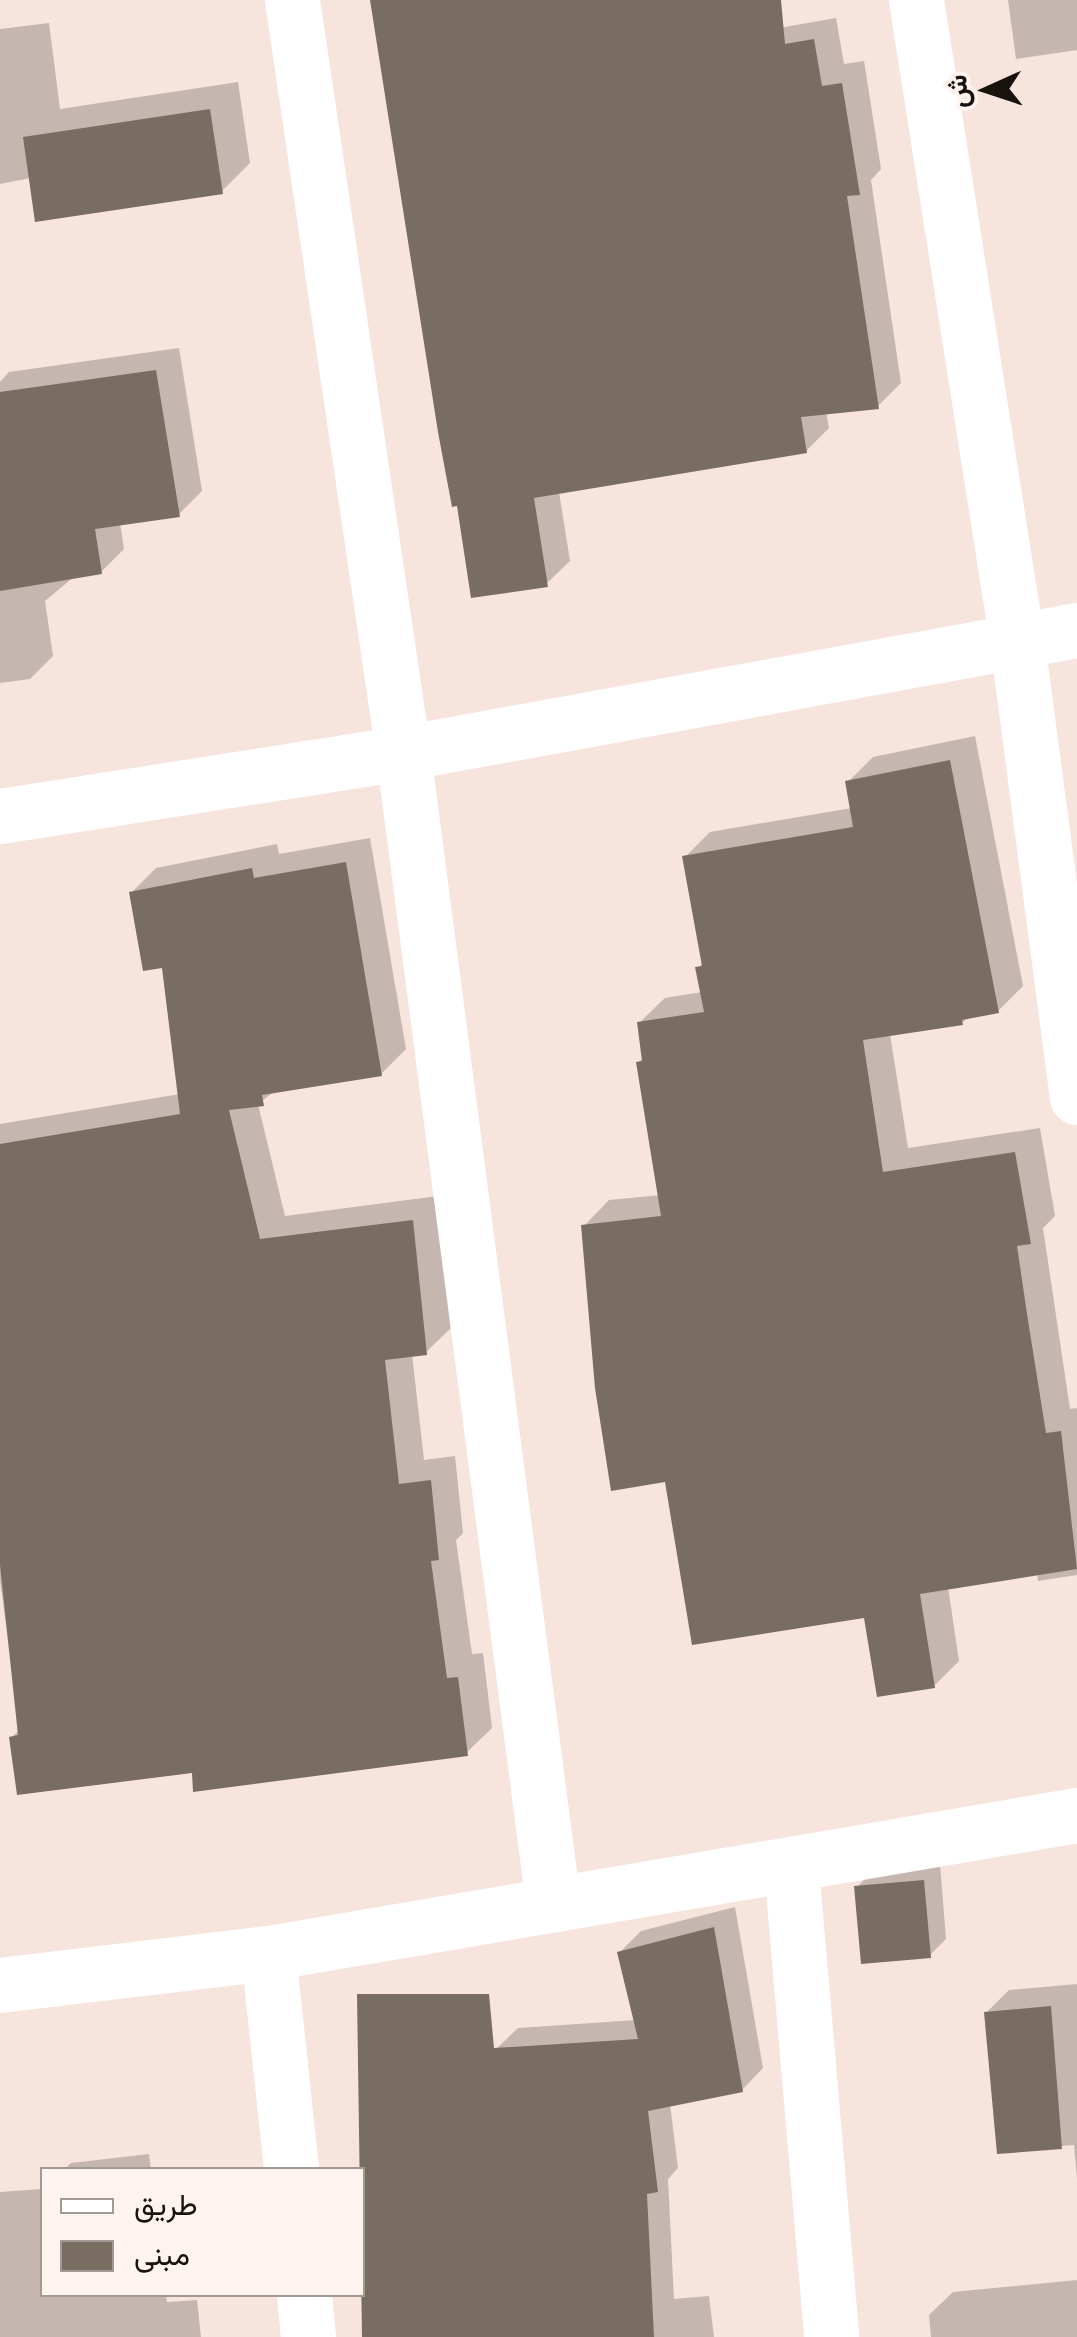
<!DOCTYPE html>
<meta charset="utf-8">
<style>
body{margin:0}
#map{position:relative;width:1077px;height:2337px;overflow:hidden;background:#f7e4dc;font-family:"Titillium Web",Vazirmatn,sans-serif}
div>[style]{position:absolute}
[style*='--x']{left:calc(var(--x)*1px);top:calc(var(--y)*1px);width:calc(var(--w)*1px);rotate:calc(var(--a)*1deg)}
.shadow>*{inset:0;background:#0003}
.building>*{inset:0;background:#796c61}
.minor>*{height:55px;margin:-27.5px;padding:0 27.5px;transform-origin:27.5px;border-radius:27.5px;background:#fff}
span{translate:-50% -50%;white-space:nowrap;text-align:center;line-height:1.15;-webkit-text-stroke:8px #fef3ee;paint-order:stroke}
.legend{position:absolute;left:40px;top:2167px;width:325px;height:130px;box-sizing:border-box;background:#fef3ee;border:2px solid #a29995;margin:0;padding:12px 18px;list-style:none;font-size:30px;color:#18120f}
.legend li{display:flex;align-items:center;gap:20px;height:50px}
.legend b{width:50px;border:2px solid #a29995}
.north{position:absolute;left:937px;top:40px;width:100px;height:100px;-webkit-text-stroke:8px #fef3ee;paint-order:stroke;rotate:267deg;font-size:28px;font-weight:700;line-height:40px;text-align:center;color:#18120f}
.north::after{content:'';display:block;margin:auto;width:35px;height:45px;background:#18120f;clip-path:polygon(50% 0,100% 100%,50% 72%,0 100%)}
</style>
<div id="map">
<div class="shadow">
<div style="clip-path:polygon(373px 0,758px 0,757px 32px,836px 18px,844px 64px,864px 61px,881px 169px,871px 180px,901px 383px,878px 406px,826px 412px,829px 428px,806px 451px,559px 492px,570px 561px,546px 584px)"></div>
<div style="clip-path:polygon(1008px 0,1077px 0,1077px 50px,1016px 59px)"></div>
<div style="clip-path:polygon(49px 23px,60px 109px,238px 82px,250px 163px,222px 191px,31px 178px,0 184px,0 29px)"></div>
<div style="clip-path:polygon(179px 348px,202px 491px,179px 514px,120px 523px,124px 549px,101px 572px,75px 576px,45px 601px,53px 656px,30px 679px,0 683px,0 382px,9px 372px)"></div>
<div style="clip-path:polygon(975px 736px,1023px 986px,998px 1011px,968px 1017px,962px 1023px,890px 1034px,908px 1148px,1040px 1128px,1055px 1216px,1043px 1228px,1070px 1409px,1077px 1408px,1077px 1575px,1038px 1581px,1037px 1573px,948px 1587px,959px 1661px,934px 1686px,867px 1615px,668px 1479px,584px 1226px,609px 1200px,661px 1195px,639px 1062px,644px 1057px,639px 1023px,665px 998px,702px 992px,698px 968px,704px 962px,685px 857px,710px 832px,852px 808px,848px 782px,873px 757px)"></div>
<div style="clip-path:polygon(370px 838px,406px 1049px,381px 1074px,275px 1091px,258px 1104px,285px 1216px,438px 1196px,451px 1328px,425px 1353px,412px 1354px,424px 1460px,455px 1456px,463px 1533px,456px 1540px,472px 1654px,483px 1653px,492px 1728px,466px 1753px,194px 1770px,11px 1738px,20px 1729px,0 1581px,0 1124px,180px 1094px,164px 965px,131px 893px,156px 868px,277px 844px,279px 854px)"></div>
<div style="clip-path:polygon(940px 1864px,946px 1939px,930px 1955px,857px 1887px,874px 1870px)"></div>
<div style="clip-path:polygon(735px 1907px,763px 2068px,742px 2090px,670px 2104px,678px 2168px,668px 2179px,674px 2299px,709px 2296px,714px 2337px,522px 2337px,496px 2049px,518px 2028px,636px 2020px,619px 1953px,641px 1931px)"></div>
<div style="clip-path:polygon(1077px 1984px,1077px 2179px,1074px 2145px,999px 2151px,986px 2013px,1009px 1990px)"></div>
<div style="clip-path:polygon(149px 2154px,151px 2170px,64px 2170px,71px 2163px)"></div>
<div style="clip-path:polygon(42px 2189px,42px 2294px,166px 2294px,167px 2302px,197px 2300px,201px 2337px,0 2337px,0 2192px)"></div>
<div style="clip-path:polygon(1077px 2280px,1077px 2337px,931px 2337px,929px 2315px,953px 2292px)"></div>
</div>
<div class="building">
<div style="clip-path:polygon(370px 0,781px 0,785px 44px,814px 39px,822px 86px,842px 83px,860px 195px,847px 196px,879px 409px,801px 417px,807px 453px,534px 498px,548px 587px,471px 598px,457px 506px,452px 507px,438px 432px)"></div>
<div style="clip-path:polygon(210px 109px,223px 194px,35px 222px,23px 137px)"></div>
<div style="clip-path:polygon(156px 370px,180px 517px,95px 529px,102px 574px,0 591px,0 392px)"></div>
<div style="clip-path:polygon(950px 760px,999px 1013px,962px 1020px,963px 1025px,863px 1040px,883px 1172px,1015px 1152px,1031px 1244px,1017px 1246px,1027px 1314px,1046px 1433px,1061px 1431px,1077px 1569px,920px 1594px,935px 1688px,877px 1697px,864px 1618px,692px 1645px,665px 1482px,611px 1491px,595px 1388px,581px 1225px,661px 1216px,636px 1062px,642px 1061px,637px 1022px,704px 1012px,695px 967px,702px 966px,682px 856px,853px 827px,845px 781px)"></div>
<div style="clip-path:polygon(346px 862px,382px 1076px,262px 1095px,264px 1106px,229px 1110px,260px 1239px,413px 1220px,427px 1355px,385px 1360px,399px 1484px,431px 1480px,439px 1560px,431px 1561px,447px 1678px,458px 1677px,468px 1756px,193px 1792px,192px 1773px,17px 1795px,9px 1737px,18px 1735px,0 1565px,0 1144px,180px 1114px,162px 968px,143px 971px,129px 892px,252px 868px,254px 878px)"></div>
<div style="clip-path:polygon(924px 1880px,931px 1958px,861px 1964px,854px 1886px)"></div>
<div style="clip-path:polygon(714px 1927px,743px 2092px,648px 2111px,658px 2192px,647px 2194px,654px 2337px,362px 2337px,357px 1994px,489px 1994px,494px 2048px,638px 2039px,617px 1952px)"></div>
<div style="clip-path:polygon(1051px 2006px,1062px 2149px,997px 2154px,984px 2012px)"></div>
</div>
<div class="minor">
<div style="--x:292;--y:0;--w:761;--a:81.61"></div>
<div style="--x:403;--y:753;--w:1161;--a:82.57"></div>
<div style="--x:916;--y:0;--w:650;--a:81.06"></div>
<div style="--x:1017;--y:642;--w:459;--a:82.5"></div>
<div style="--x:0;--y:816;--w:408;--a:-8.9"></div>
<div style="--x:403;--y:753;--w:685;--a:-10.34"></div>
<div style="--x:791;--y:1867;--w:472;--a:85.1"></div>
<div style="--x:268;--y:1953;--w:218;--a:83.9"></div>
<div style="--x:0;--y:1985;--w:270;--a:-6.8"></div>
<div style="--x:268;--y:1953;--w:821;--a:-9.68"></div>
<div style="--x:304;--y:2294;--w:43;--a:84.7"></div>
</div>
<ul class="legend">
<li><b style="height:12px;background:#fff"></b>طريق</li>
<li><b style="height:28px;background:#796c61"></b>مبنى</li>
</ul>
<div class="north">ش</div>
</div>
